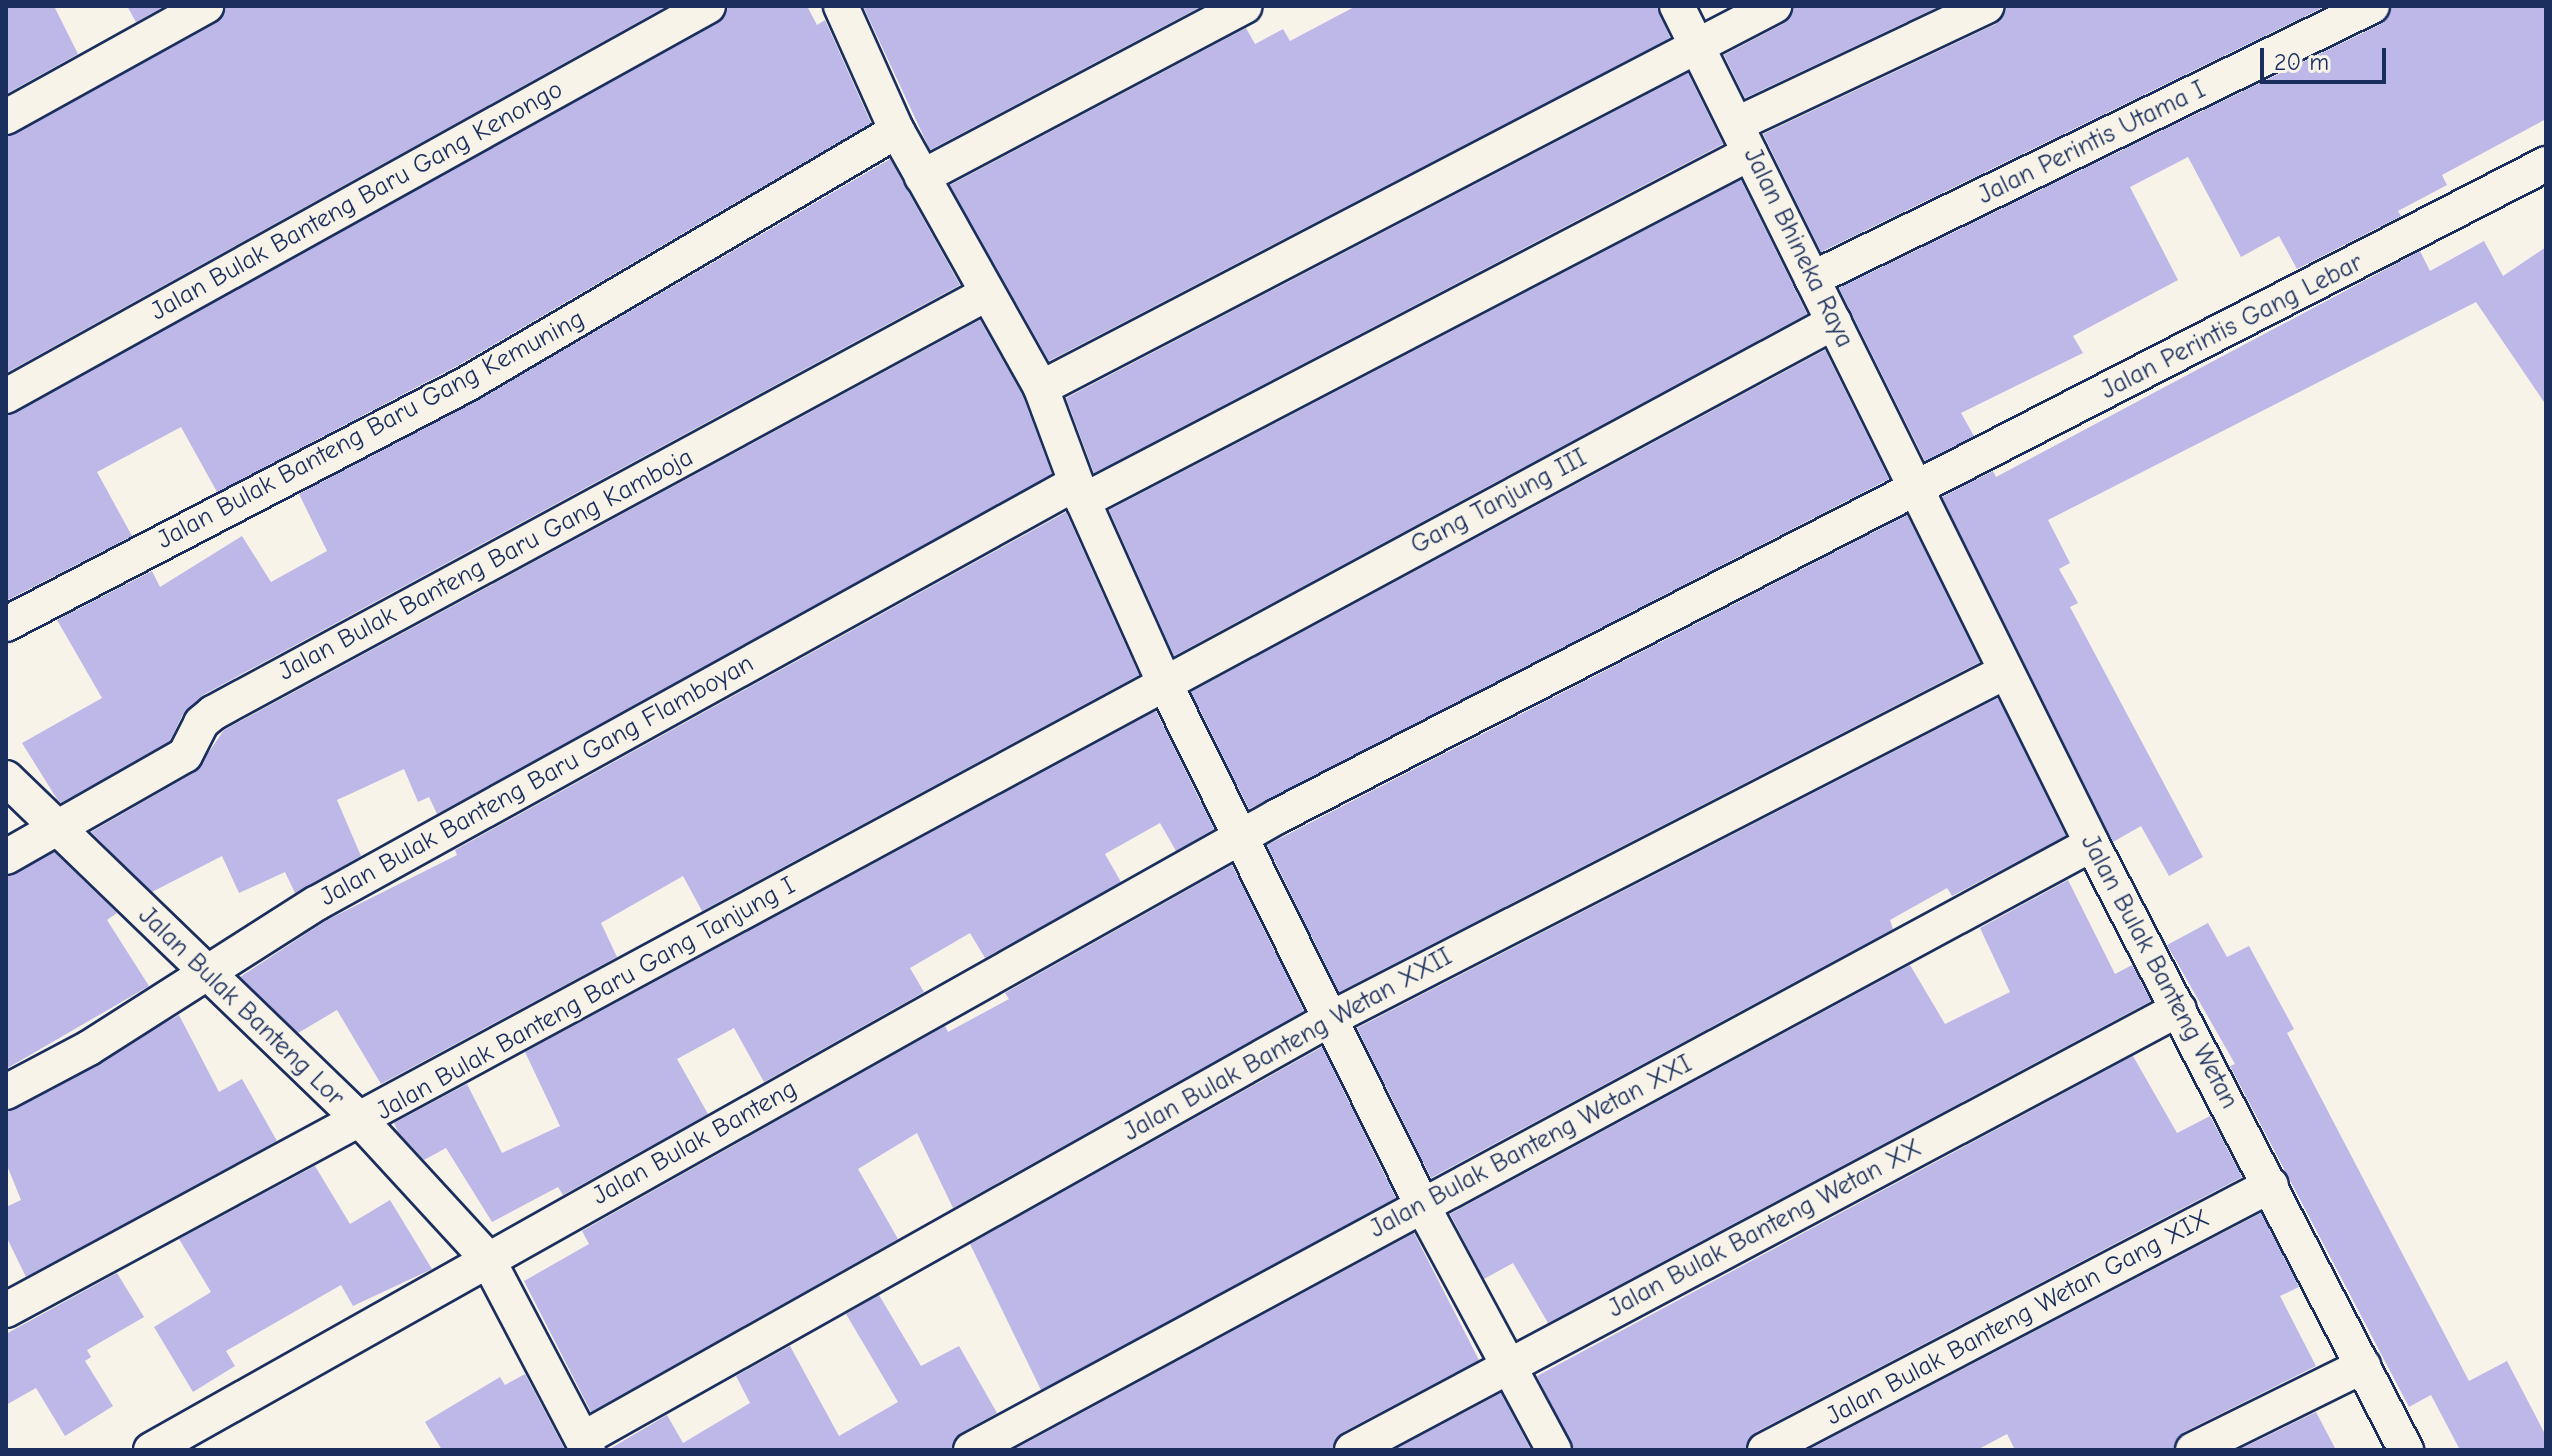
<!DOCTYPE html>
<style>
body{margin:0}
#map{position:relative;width:2552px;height:1456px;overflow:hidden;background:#f7f3e8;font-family:"Comic Neue",sans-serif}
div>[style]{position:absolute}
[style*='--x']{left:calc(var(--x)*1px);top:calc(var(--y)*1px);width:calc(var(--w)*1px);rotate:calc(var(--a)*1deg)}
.building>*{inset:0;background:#beb8e9}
.roads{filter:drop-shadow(2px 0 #1b2f5e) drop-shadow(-2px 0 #1b2f5e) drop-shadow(0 2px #1b2f5e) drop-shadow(0 -2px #1b2f5e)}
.minor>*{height:34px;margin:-17px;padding:0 17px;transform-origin:17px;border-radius:17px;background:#f7f3e8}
span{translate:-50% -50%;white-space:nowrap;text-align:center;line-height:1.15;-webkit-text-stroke:6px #f7f3e8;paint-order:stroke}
.street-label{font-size:26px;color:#1b2f5e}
.frame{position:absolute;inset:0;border:8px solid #1b2f5e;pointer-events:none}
.scale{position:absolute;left:2260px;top:48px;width:126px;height:36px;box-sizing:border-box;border:4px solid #1b2f5e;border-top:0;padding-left:10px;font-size:24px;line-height:28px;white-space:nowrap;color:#1b2f5e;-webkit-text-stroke:6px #f7f3e8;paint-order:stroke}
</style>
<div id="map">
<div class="building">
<div style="clip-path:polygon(6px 6px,54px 6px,78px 54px,6px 94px)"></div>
<div style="clip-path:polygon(127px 6px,165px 6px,136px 22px)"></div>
<div style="clip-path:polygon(226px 6px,667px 6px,6px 373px,6px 137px,216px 23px)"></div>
<div style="clip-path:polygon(728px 6px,807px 6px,817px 25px,825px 20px,871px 123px,457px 366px,217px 492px,181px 427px,97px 472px,132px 536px,6px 601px,6px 416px,718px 23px)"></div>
<div style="clip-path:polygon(863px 6px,1202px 6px,930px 150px)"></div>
<div style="clip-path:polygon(1356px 6px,1657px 6px,1670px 38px,1049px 361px,950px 185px,1246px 28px,1255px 44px,1283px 29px,1290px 41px)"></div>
<div style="clip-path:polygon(1794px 6px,1940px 6px,1745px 98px,1724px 55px,1783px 24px)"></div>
<div style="clip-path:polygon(2007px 6px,2326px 6px,1821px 252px,1763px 134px,1996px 24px)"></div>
<div style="clip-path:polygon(2392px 6px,2546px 6px,2546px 119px,2442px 175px,2447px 185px,2398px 211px,2401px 216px,2297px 269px,2279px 236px,2241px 257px,2188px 157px,2130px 187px,2178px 280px,2073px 336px,2083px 353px,1961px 413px,1974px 436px,1925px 461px,1839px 288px,2381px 24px)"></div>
<div style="clip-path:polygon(1688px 73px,1723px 144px,1094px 473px,1066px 398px)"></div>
<div style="clip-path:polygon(890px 159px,960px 285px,203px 695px,183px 714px,170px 741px,61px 803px,57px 799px,22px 743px,102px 698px,57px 620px,152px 571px,160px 587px,242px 536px,271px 582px,327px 551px,299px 494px,477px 401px)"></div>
<div style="clip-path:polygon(1741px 180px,1807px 314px,1174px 656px,1109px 510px)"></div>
<div style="clip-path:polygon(2484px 241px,2503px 276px,2546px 247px,2546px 405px,2476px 302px,2048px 520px,2070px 563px,2059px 569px,2078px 603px,2070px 607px,2203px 857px,2169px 876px,2141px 826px,2113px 842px,1942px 497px,1993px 471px,1996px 477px,2420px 251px,2430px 271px)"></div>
<div style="clip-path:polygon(980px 320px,1023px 396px,1052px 474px,437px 814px,429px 797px,418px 802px,404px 769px,337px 800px,361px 856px,295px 893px,285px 872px,239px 893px,222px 856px,152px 892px,91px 832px,195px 772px,224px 730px)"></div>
<div style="clip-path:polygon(1825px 350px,1889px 479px,1249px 809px,1191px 692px)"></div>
<div style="clip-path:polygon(1066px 512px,1139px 675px,702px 911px,683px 876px,601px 923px,617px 957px,381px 1084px,337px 1010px,298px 1033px,240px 977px,327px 920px,457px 855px,455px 850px)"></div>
<div style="clip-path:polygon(1907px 515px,1980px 662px,1339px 992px,1267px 845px)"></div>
<div style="clip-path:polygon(1998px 698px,2066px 836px,1952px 896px,1947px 888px,1890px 920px,1893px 929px,1431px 1178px,1357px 1028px)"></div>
<div style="clip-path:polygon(1156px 711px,1214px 829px,1176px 851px,1160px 823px,1105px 854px,1121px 882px,985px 958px,970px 933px,910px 968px,924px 992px,764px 1082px,734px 1028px,677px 1059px,708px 1114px,563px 1195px,558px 1187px,492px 1222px,446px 1148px,424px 1160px,398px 1132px,394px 1123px,467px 1084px,502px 1153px,560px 1126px,525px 1052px)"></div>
<div style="clip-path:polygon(54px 852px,117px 913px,107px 920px,149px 986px,6px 1069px,6px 877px)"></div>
<div style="clip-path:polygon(1232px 865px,1304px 1011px,953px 1208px,917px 1133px,858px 1169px,898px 1239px,591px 1412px,524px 1281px,589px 1244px,582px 1231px,945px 1026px,948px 1032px,1009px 999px,1005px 993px)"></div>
<div style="clip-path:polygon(2068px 880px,2115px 974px,2132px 965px,2151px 1001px,1548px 1323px,1513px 1263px,1484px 1279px,1450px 1214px,1910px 965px,1945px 1024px,2010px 992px,1980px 928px)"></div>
<div style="clip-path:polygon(2208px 923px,2227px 957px,2249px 946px,2294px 1029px,2287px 1033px,2469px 1381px,2507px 1361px,2546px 1436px,2546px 1450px,2460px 1450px,2431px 1395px,2409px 1407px,2230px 1066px,2235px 1064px,2167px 945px)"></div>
<div style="clip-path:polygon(179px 1015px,219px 1092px,242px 1079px,277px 1141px,26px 1277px,6px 1236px,6px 1207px,21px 1200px,6px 1163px,6px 1112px)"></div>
<div style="clip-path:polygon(1322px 1047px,1396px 1198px,1041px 1390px,970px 1244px)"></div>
<div style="clip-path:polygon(2133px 1056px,2177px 1133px,2210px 1116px,2242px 1177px,1756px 1432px,1745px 1450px,1574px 1450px,1537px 1376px)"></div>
<div style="clip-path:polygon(315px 1166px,350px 1224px,390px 1200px,432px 1269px,353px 1306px,341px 1285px,226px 1351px,235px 1366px,193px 1392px,154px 1327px,211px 1292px,179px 1239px)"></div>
<div style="clip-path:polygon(2261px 1213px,2299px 1287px,2280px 1296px,2316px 1366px,2184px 1432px,2173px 1450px,2015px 1450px,2007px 1434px,1977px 1450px,1808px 1450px)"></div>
<div style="clip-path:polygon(1414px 1233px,1479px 1360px,1343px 1432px,1332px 1450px,1013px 1450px)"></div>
<div style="clip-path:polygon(117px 1273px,144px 1317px,87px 1350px,91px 1357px,85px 1361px,113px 1406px,65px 1436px,36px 1388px,6px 1405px,6px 1334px)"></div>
<div style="clip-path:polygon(879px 1295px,921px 1366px,959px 1346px,997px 1413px,961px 1433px,951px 1450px,608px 1450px,667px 1415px,683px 1443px,750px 1403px,736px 1376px,790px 1346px,839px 1436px,898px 1402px,846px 1314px)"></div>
<div style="clip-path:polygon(525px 1374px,565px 1450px,442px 1450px,425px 1422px,500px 1377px,505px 1385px)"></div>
<div style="clip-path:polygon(1501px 1393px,1531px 1450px,1394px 1450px)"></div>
<div style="clip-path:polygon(2316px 1412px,2336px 1450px,2238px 1450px)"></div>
</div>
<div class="roads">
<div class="minor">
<div style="--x:841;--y:6;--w:137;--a:65.9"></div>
<div style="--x:897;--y:131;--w:295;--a:60.7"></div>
<div style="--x:1041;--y:388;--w:121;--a:69.6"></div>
<div style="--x:1083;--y:501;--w:198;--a:65.9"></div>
<div style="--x:1164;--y:682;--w:583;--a:63.74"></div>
<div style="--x:1422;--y:1205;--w:278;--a:61.7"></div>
<div style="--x:1677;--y:6;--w:935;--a:63.65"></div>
<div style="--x:2092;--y:844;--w:683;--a:62.61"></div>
<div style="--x:6;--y:117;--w:229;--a:-29"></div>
<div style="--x:1737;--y:124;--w:276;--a:-25.3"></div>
<div style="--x:922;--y:177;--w:365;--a:-27.9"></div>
<div style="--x:1812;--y:279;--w:623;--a:-25.99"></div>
<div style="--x:1041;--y:388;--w:827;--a:-27.53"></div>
<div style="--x:6;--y:396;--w:803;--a:-29.05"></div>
<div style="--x:1083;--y:501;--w:752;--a:-27.55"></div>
<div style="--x:6;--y:624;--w:520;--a:-27.5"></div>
<div style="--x:467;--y:384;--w:499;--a:-30.5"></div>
<div style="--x:6;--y:778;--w:495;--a:44"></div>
<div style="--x:362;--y:1122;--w:185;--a:47.4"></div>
<div style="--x:487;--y:1258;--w:217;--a:62.3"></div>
<div style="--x:6;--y:857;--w:206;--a:-29.7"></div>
<div style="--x:185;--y:755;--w:36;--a:-63"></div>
<div style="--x:201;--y:723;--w:16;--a:-40"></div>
<div style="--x:213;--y:713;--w:879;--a:-28.46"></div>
<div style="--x:6;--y:1092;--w:94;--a:-27.9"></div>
<div style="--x:89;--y:1048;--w:270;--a:-32.5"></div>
<div style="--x:317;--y:903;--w:867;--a:-28.96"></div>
<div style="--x:6;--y:1310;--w:2078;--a:-28.39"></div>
<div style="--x:583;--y:1439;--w:857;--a:-29.35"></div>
<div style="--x:1330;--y:1019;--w:759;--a:-27.21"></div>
<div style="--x:151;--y:1450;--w:1293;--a:-29.36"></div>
<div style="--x:1278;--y:816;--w:1426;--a:-27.21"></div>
<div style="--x:971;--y:1450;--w:1274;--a:-28.4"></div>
<div style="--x:1352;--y:1450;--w:937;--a:-28.07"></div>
<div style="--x:1765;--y:1450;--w:571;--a:-27.64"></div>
<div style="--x:2193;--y:1450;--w:190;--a:-26.3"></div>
</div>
</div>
<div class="street-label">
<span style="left:2092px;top:143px;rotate:-26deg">Jalan Perintis Utama I</span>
<span style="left:357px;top:201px;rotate:-29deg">Jalan Bulak Banteng Baru Gang Kenongo</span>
<span style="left:1798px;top:248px;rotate:64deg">Jalan Bhineka Raya</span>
<span style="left:2232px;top:327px;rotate:-27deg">Jalan Perintis Gang Lebar</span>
<span style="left:371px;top:430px;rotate:-28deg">Jalan Bulak Banteng Baru Gang Kemuning</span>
<span style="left:1499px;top:502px;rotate:-28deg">Gang Tanjung III</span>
<span style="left:486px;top:565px;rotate:-28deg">Jalan Bulak Banteng Baru Gang Kamboja</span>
<span style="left:537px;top:781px;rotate:-29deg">Jalan Bulak Banteng Baru Gang Flamboyan</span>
<span style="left:2159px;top:972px;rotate:62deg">Jalan Bulak Banteng Wetan</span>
<span style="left:586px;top:999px;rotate:-29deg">Jalan Bulak Banteng Baru Gang Tanjung I</span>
<span style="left:241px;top:1007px;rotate:44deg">Jalan Bulak Banteng Lor</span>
<span style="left:1288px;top:1045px;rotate:-29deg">Jalan Bulak Banteng Wetan XXII</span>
<span style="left:695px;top:1143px;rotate:-29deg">Jalan Bulak Banteng</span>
<span style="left:1531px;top:1147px;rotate:-28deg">Jalan Bulak Banteng Wetan XXI</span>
<span style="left:1765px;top:1229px;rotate:-28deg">Jalan Bulak Banteng Wetan XX</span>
<span style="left:2018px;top:1318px;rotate:-28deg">Jalan Bulak Banteng Wetan Gang XIX</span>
</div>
<div class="frame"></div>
<div class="scale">20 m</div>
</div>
